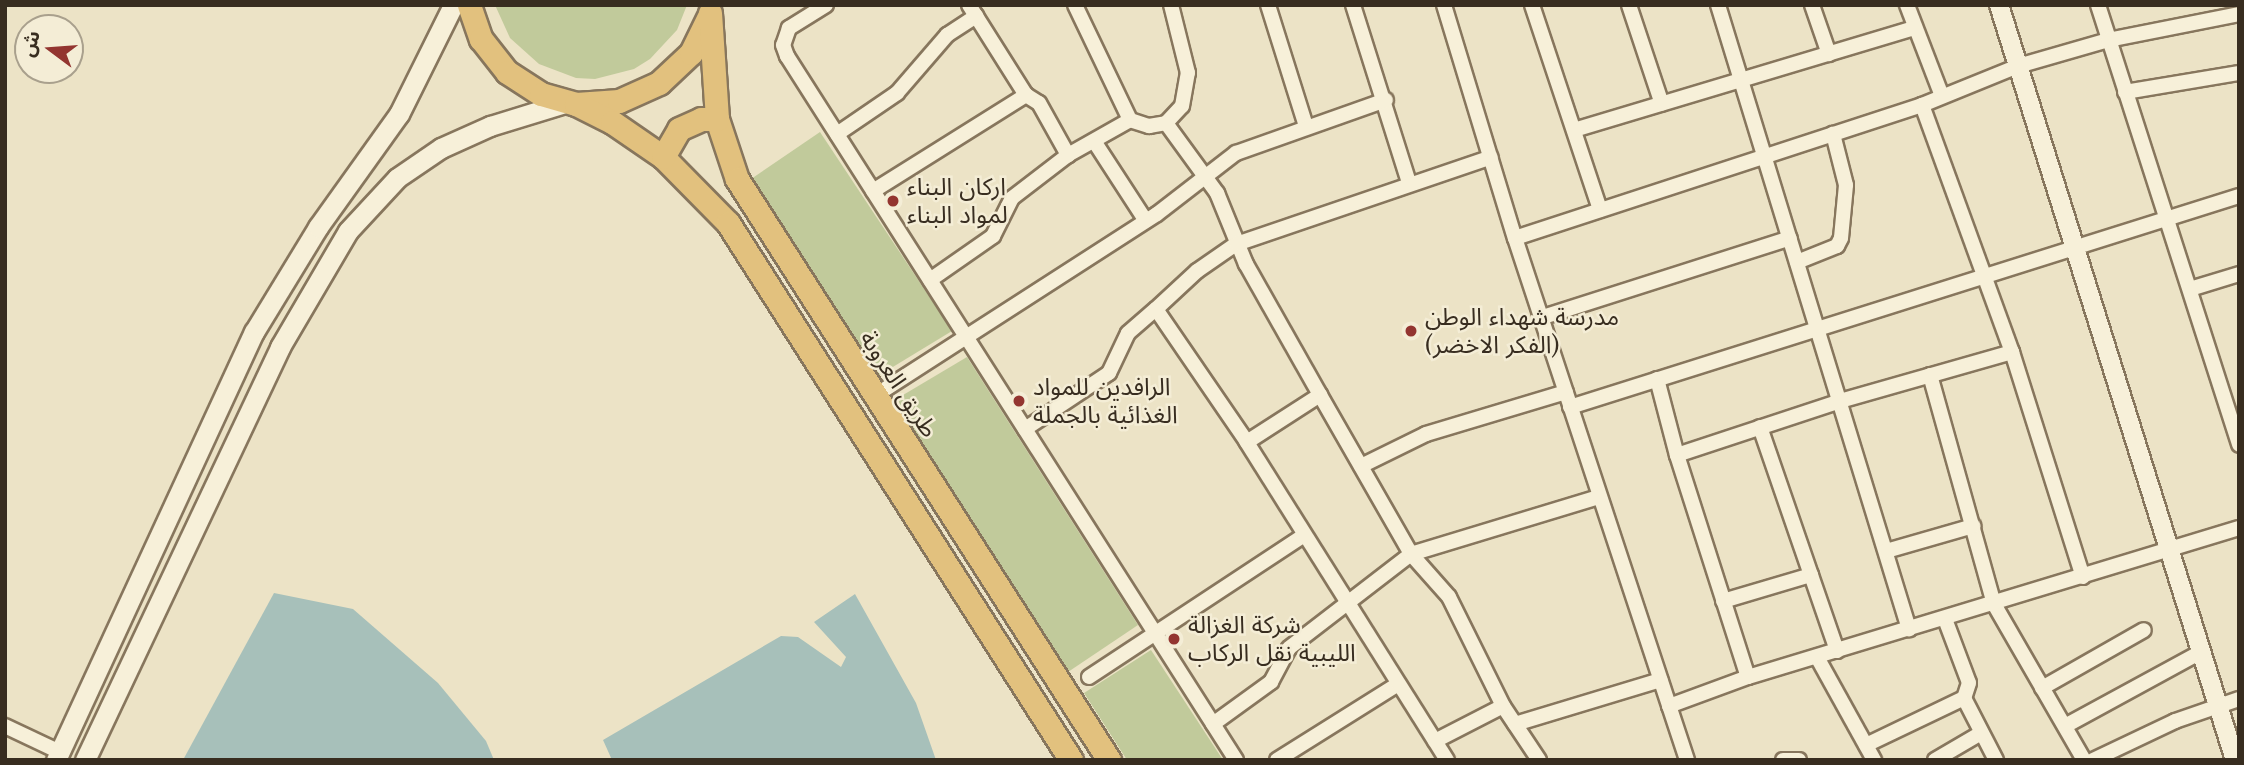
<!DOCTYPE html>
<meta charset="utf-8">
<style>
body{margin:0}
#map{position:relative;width:2244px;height:765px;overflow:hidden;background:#ece3c6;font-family:"Libre Baskerville","Noto Sans Arabic",serif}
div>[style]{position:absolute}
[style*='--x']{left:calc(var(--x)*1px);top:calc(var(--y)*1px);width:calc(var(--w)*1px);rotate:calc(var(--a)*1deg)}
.green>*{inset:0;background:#c1ca9b}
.water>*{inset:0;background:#a7c0ba}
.roads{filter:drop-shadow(2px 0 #87765d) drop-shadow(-2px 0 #87765d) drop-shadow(0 2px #87765d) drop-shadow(0 -2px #87765d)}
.minor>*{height:14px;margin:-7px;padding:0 7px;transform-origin:7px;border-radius:7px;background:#f7f0d9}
.tertiary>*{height:18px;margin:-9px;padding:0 9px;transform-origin:9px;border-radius:9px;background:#f7f0d9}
.secondary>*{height:19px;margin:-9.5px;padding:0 9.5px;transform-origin:9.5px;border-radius:9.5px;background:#f7f0d9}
.trunk>*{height:23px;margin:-11.5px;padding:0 11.5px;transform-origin:11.5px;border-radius:11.5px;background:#e2c17e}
.dots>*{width:19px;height:19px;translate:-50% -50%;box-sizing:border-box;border:4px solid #f4edd6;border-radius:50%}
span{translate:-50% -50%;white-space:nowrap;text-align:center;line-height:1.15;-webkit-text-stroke:5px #f4edd6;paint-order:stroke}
.poi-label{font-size:24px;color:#382d20}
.left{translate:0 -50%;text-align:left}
.street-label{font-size:24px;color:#382d20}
.frame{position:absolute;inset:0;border:7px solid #382d20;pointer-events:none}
.north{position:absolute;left:14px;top:14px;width:70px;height:70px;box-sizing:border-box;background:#f4edd6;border:2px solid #a9a08d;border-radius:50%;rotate:286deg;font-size:19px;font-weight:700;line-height:28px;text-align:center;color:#382d20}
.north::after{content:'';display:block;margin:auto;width:24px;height:32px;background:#933530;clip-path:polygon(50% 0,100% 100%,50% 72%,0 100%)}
</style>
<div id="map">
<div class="green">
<div style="clip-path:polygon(495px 5px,687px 5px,677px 30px,650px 59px,634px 69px,595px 79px,576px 78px,539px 64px,510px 38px)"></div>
<div style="clip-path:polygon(820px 132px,952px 331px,878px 376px,751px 179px)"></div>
<div style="clip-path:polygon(967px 357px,1138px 625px,1068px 672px,893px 401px)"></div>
<div style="clip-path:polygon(1151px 650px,1223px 760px,1127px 760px,1084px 693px)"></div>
</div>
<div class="water">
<div style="clip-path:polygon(274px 593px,353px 609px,438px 683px,486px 741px,494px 760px,183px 760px)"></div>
<div style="clip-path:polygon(855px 594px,916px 703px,936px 760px,612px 760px,603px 740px,781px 636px,798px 637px,841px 667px,846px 657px,814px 622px)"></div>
</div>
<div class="roads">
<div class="minor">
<div style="--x:826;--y:5;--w:44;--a:148.1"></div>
<div style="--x:789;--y:28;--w:18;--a:109"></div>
<div style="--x:783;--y:45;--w:12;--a:70"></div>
<div style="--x:787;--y:56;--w:835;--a:57.47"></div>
<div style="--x:969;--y:5;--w:107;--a:57.7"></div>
<div style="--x:1075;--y:5;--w:127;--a:64.4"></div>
<div style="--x:1268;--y:5;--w:127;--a:72.6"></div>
<div style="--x:1353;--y:5;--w:187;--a:72.5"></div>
<div style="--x:1444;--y:5;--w:244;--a:73.1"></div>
<div style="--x:1515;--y:238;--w:550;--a:71.76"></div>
<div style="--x:1532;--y:5;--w:216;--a:71.6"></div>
<div style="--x:1629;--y:5;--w:104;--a:71.6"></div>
<div style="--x:1718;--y:5;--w:653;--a:72.98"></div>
<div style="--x:1812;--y:5;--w:52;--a:70.9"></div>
<div style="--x:1907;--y:5;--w:97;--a:69"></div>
<div style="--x:2098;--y:5;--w:462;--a:72.2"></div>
<div style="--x:2125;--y:92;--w:116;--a:-9.5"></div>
<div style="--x:1922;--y:105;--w:263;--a:70"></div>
<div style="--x:2012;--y:352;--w:236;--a:72.5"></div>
<div style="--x:1166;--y:123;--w:23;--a:-47"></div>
<div style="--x:1182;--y:106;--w:34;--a:-80"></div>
<div style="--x:1188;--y:73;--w:70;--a:-104"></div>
<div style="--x:1574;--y:130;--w:356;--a:-16.7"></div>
<div style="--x:837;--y:134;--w:73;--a:-34.3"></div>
<div style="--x:897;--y:93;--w:77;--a:-49.2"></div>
<div style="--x:947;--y:35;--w:35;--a:-33"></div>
<div style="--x:1094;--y:141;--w:95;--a:57"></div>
<div style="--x:873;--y:191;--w:181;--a:-32.1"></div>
<div style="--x:1026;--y:95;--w:15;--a:32"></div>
<div style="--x:1039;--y:103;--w:60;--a:60.9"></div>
<div style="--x:1515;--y:238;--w:428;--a:-18.1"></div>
<div style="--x:1922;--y:105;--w:104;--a:-22.1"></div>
<div style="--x:2018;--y:66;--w:94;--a:-16.1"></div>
<div style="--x:2108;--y:40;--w:134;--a:-11.2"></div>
<div style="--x:1797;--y:262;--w:43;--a:-21.8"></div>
<div style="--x:1837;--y:246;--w:9;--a:-63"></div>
<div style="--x:1841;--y:238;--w:53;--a:-84.6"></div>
<div style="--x:1846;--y:185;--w:53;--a:-104.3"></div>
<div style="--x:930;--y:280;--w:77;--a:-34.9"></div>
<div style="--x:993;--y:236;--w:42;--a:-63.4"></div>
<div style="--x:1012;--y:198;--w:71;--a:-37.5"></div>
<div style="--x:1068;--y:155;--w:71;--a:-29.4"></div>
<div style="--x:1130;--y:120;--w:20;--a:18"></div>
<div style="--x:1149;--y:126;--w:17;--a:-10"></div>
<div style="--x:1166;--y:123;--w:87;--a:53.9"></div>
<div style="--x:1217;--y:193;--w:77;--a:67.8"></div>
<div style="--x:1246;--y:264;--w:150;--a:60.5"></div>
<div style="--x:1320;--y:395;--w:183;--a:60.2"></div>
<div style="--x:1411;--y:554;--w:57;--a:48.5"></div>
<div style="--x:1449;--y:597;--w:122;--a:63.6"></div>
<div style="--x:1503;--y:706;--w:65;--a:56.3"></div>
<div style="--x:2190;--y:289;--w:51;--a:-17"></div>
<div style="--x:1543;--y:317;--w:259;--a:-17.7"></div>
<div style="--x:1930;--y:375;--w:238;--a:74.4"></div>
<div style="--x:1994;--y:604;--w:180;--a:60"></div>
<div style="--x:1657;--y:379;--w:79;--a:75.3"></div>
<div style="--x:1677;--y:455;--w:172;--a:-18.3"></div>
<div style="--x:1840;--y:401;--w:179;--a:-15.9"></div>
<div style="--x:876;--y:395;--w:334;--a:-32.8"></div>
<div style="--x:1157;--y:214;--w:100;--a:-37.7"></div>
<div style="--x:1236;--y:153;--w:159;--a:-19.5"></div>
<div style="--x:1570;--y:407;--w:701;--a:-17.51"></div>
<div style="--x:1760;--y:427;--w:237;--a:71"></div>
<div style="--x:1025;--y:429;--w:101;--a:-33.7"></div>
<div style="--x:1109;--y:373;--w:44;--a:-64.6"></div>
<div style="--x:1128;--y:333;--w:37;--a:-41"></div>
<div style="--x:1247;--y:442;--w:87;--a:-32.8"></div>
<div style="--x:1677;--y:455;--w:233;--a:72.3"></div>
<div style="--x:1361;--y:466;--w:72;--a:-26.2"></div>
<div style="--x:1426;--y:434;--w:146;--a:-16.7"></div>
<div style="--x:1886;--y:551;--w:91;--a:-16"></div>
<div style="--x:1723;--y:601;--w:92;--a:-16.5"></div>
<div style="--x:1945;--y:619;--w:68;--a:69.4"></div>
<div style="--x:1969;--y:683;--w:16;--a:108"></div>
<div style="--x:1964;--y:698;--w:70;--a:62.7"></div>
<div style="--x:1817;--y:657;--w:118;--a:61"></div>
<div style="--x:1089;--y:677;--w:258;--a:-33.4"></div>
<div style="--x:2042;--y:688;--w:117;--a:-29.6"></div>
<div style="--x:1669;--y:706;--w:84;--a:-20.2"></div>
<div style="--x:1748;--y:677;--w:513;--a:-16.88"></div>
<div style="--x:1213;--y:724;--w:72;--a:-35.9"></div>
<div style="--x:1271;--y:682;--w:38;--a:-62"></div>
<div style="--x:1289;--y:648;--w:154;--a:-37.6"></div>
<div style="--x:1411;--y:554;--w:196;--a:-16.9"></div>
<div style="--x:1515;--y:724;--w:152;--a:-16.8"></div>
<div style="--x:5;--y:726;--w:61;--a:25.3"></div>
<div style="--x:2065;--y:726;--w:155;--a:-28.6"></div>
<div style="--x:1435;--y:741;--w:76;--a:-27.2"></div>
<div style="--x:1866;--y:745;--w:109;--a:-25.6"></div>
<div style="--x:1277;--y:760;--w:143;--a:-32.1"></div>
<div style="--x:1447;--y:760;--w:376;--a:-122.2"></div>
<div style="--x:1247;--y:442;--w:161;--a:-124.4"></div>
<div style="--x:1156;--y:309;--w:56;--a:-42.8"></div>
<div style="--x:1197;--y:271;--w:47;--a:-34.7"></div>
<div style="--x:1236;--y:244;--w:269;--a:-18.8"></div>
<div style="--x:1783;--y:760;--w:16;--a:0"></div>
<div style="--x:1935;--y:760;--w:53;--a:-30.4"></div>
<div style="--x:2093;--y:760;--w:91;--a:-25.4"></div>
<div style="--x:2175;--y:721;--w:68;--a:-19"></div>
</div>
<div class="tertiary">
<div style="--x:1999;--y:5;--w:791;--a:72.64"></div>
</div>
<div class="secondary">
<div style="--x:56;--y:760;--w:472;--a:-65.2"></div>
<div style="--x:254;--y:332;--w:123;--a:-58.6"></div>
<div style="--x:318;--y:227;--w:139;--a:-54.4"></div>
<div style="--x:399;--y:114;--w:122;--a:-63.6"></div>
<div style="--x:85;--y:760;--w:457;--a:-64.7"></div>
<div style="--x:280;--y:347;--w:134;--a:-59.6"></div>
<div style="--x:348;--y:231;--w:72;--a:-47.2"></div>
<div style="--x:397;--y:178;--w:53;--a:-34.3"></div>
<div style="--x:441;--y:148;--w:54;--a:-24.2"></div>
<div style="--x:490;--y:126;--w:82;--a:-17.1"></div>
</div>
<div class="trunk">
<div style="--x:469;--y:5;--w:36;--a:71"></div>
<div style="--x:481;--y:39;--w:42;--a:51.8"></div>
<div style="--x:507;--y:72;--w:40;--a:32.9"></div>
<div style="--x:541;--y:94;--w:36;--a:16"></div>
<div style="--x:576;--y:104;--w:43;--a:-4"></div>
<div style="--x:619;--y:101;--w:44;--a:-24.2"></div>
<div style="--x:659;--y:83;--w:44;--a:-43.2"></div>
<div style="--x:691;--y:53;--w:39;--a:-64"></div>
<div style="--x:710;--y:13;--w:106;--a:86.2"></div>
<div style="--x:717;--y:119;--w:63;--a:71.6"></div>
<div style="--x:737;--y:179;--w:690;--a:57.37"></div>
<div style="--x:576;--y:104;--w:40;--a:26.6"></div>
<div style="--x:612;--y:122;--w:62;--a:34.5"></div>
<div style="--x:663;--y:157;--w:93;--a:45.4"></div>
<div style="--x:728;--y:223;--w:637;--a:57.43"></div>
<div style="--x:663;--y:157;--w:32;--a:-60"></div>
<div style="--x:679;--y:129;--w:24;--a:-24"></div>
<div style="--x:701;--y:119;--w:16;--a:0"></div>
</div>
</div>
<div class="dots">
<div style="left:893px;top:201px;background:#933530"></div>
<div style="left:1411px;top:331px;background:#933530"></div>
<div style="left:1019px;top:401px;background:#933530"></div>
<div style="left:1174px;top:639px;background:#933530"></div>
</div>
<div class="poi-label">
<span class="left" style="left:907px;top:201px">اركان البناء<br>لمواد البناء</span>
<span class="left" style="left:1425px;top:331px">مدرسة شهداء الوطن<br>(الفكر الاخضر)</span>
<span class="left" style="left:1033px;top:401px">الرافدين للمواد<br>الغذائية بالجملة</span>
<span class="left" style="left:1188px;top:639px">شركة الغزالة<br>الليبية نقل الركاب</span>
</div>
<div class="street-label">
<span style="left:899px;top:384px;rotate:57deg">طريق العروبة</span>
</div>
<div class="frame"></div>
<div class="north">ش</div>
</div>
